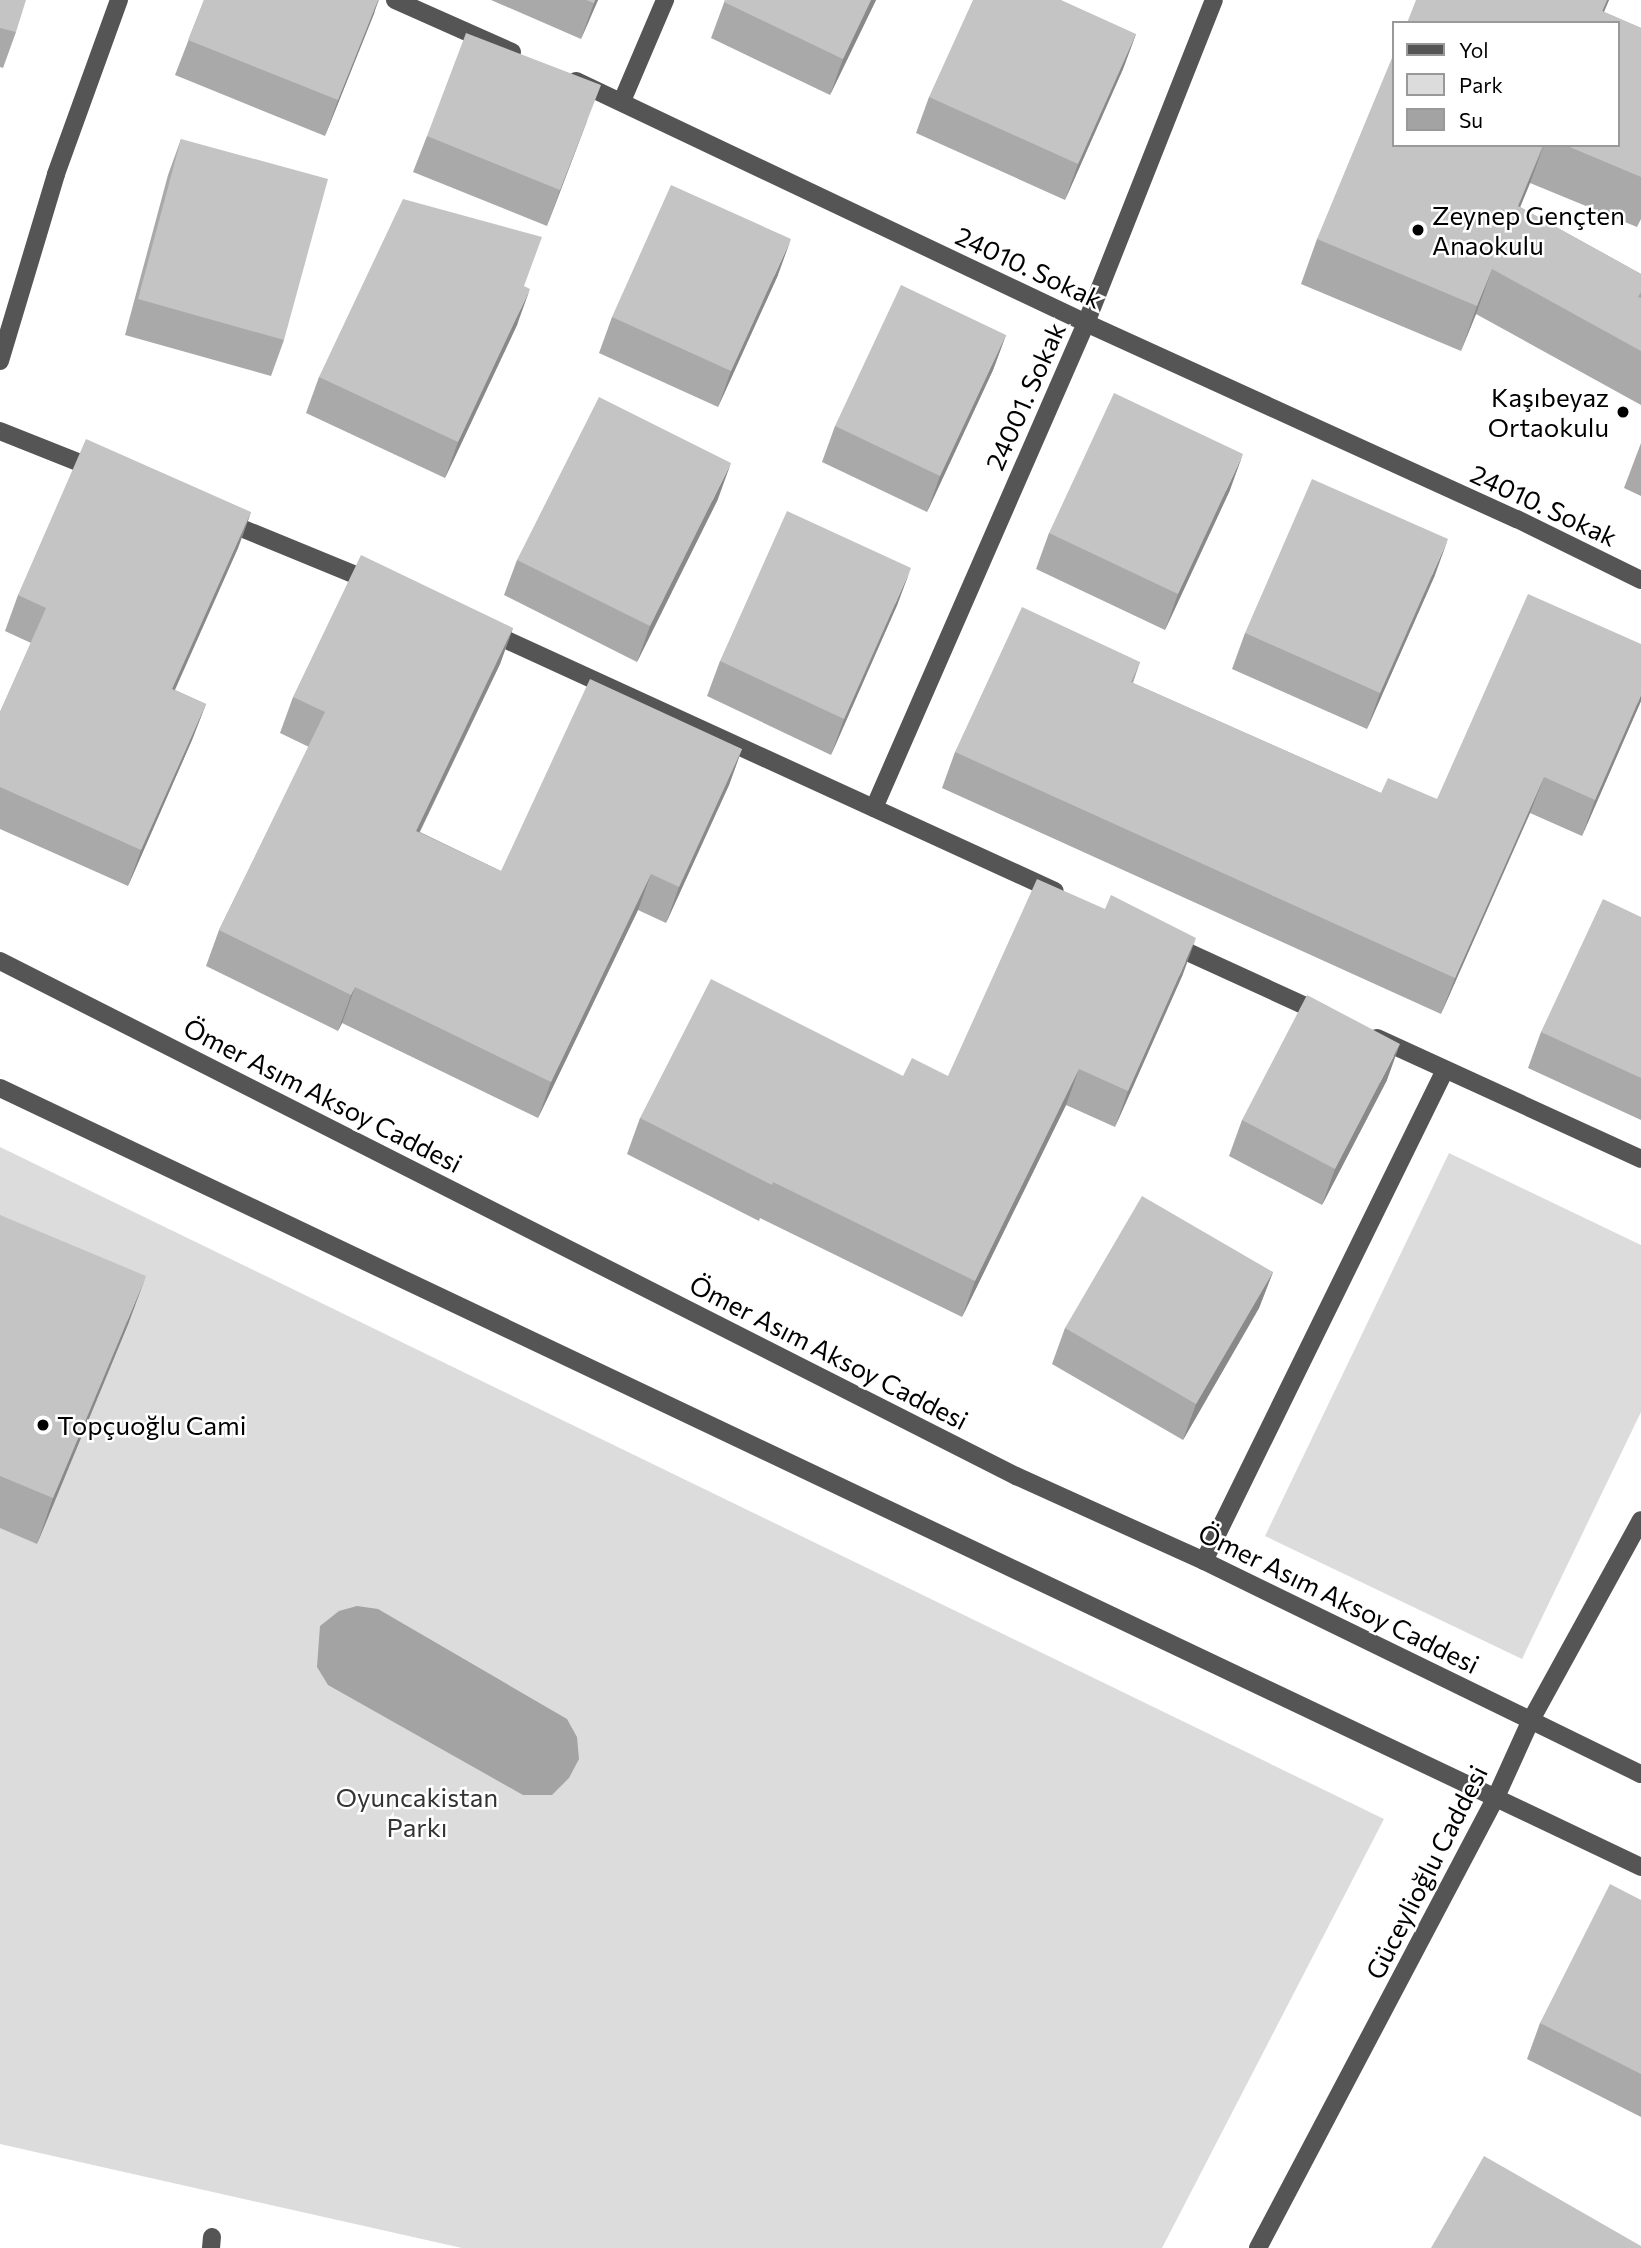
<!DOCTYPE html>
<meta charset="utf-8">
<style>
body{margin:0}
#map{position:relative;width:1641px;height:2248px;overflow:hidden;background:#fff;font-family:Commissioner,sans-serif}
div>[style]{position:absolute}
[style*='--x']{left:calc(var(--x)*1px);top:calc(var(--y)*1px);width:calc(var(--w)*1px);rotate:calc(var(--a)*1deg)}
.green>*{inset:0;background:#dcdcdc}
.water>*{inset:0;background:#a3a3a3}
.minor>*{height:18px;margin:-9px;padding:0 9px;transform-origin:9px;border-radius:9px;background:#555}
.wall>*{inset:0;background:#a9a9a9}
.shaded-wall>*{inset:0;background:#898989}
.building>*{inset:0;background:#c4c4c4}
.dots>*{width:19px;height:19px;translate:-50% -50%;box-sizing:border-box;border:4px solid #fff;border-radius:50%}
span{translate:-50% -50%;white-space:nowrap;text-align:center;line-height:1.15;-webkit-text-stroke:5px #fff;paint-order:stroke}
.poi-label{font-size:26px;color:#000}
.left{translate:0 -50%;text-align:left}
.right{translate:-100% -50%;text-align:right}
.street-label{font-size:26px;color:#000}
.park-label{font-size:26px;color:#333}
.legend{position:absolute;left:1392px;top:21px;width:228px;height:126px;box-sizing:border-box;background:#fff;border:2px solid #999;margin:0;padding:9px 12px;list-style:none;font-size:21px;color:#000}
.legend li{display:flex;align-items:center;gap:14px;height:35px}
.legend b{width:35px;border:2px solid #999}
</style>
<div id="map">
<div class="green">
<div style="clip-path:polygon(0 1147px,1384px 1819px,1162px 2248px,462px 2248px,0 2144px)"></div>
<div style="clip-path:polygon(1449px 1153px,1641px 1245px,1641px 1412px,1522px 1659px,1265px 1536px)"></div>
</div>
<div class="water">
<div style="clip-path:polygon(357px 1606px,378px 1609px,567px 1719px,577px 1737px,579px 1759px,569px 1778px,552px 1795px,523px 1795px,328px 1685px,317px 1667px,320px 1626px,339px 1611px)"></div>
</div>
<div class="minor">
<div style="--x:395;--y:0;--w:128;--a:24"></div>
<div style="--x:576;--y:81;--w:565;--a:25.38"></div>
<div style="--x:1086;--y:323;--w:473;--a:24.5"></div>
<div style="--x:1517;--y:519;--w:138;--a:26.2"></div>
<div style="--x:622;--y:101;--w:110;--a:-66.9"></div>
<div style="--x:0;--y:361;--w:195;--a:-73.3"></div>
<div style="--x:56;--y:174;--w:185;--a:-70.1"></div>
<div style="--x:0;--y:431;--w:105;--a:21.7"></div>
<div style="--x:224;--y:521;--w:161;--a:22.3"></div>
<div style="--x:489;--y:632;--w:622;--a:24.59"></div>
<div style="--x:874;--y:808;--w:529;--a:-66.39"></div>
<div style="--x:1086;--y:323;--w:347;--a:-68.4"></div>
<div style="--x:1170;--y:944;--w:168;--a:24.6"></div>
<div style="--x:0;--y:961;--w:1139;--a:26.88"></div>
<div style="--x:1016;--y:1476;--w:206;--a:24.3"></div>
<div style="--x:1204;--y:1561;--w:486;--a:26"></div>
<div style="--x:1377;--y:1038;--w:290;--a:24.6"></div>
<div style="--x:0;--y:1088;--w:1817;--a:25.39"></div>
<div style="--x:1204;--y:1561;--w:547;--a:-63.86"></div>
<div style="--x:211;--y:2248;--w:11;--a:-85"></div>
<div style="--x:1258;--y:2248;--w:510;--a:-62.18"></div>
<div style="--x:1496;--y:1797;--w:85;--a:-65.6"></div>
<div style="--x:1531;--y:1720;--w:228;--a:-61.2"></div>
</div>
<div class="wall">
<div style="clip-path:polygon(0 0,16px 32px,3px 68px,0 67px)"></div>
<div style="clip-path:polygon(204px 0,379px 0,325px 136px,175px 75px)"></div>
<div style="clip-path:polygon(491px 0,598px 0,581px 39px)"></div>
<div style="clip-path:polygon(725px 0,876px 0,830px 95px,711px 38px)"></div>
<div style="clip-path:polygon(1416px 0,1609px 0,1604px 12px,1641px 28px,1641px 219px,1637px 227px,1530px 183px,1520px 207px,1641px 274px,1641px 405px,1476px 314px,1461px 351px,1301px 284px,1317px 239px,1394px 145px,1618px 145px)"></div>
<div style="clip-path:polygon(1136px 34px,1123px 69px,1065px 200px,916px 133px,929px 97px)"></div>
<div style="clip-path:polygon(587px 121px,547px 226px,413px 172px,427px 136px)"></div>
<div style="clip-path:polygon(181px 139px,284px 340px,271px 376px,125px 335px,168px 175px)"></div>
<div style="clip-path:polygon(778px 275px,718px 407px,599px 353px,612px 317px)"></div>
<div style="clip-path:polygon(524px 286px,517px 325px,445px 478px,306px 413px,319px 377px)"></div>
<div style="clip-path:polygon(1006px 335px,993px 370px,927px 512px,822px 462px,835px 426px)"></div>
<div style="clip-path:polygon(1641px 443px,1641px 496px,1624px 488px)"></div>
<div style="clip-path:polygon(1230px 490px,1165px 630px,1036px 569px,1049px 533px)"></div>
<div style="clip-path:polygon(718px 499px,637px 662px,504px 595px,517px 560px)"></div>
<div style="clip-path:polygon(251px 512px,238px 548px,175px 690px,206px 704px,192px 740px,128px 886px,0 829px,0 712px,31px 643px,5px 631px,18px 595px)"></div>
<div style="clip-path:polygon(1435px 575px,1367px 729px,1232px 669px,1245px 633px)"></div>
<div style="clip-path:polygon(898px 603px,831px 755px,707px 696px,720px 661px)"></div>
<div style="clip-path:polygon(513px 628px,500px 664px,420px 832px,501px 871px,742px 749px,729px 785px,666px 923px,638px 910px,538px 1118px,342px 1023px,338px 1031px,206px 966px,219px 930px,309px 747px,280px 733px,293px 697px)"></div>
<div style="clip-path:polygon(1140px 662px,1133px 683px,1381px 793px,1437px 799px,1641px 701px,1582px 836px,1530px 813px,1441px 1014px,942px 788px,955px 752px)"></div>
<div style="clip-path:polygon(1641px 917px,1641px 1120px,1528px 1068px,1541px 1032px)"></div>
<div style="clip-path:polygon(1183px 974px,1115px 1127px,1066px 1105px,962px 1317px,760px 1218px,759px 1221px,627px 1154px,640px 1118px,903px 1076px,948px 1076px)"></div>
<div style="clip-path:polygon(1387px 1080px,1322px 1205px,1229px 1156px,1242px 1120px)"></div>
<div style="clip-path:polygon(0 1215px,129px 1322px,37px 1544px,0 1528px)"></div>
<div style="clip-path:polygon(1273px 1272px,1259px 1308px,1183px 1440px,1052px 1364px,1065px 1328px)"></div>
<div style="clip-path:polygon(1641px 1900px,1641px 2117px,1527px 2059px,1540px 2023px)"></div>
</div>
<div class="shaded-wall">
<div style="clip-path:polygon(378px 0,374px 14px,325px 136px,338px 100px)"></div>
<div style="clip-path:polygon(595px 0,598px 0,581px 39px)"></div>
<div style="clip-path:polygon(871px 0,876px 0,830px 95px,843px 59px)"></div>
<div style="clip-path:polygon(1607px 0,1609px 0,1599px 23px,1598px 23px)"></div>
<div style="clip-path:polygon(1136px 34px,1123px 69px,1065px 200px,1078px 164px)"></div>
<div style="clip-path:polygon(601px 85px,587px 121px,547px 226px,560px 190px)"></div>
<div style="clip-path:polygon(1544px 145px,1530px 183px,1502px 251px,1518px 206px)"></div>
<div style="clip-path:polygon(791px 239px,778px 275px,718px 407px,731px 371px)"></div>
<div style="clip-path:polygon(1492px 269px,1476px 314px,1461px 351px,1477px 306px)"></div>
<div style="clip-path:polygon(530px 289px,517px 325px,445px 478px,458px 442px)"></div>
<div style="clip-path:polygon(1006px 335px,993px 370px,927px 512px,940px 476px)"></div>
<div style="clip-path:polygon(1243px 454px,1230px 490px,1165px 630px,1178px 594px)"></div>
<div style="clip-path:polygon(731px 463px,718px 499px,637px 662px,650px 626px)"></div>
<div style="clip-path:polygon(251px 512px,238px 548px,159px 725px,172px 689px)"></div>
<div style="clip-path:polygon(1448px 539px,1435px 575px,1367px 729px,1380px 693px)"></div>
<div style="clip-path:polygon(911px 568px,898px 603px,831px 755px,844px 719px)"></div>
<div style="clip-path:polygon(513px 628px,500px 664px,403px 866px,416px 831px)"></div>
<div style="clip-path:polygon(1641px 695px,1641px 701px,1582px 836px,1595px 800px)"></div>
<div style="clip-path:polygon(206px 704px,192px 740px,128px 886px,141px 850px)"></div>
<div style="clip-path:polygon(742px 749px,729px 785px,666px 923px,679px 887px)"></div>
<div style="clip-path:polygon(1544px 777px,1530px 813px,1441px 1014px,1455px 978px)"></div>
<div style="clip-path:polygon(651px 874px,638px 910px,538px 1118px,551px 1082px)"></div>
<div style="clip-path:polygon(1196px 938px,1183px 974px,1115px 1127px,1128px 1091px)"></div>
<div style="clip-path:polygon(355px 987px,342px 1023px,338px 1031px,351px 995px)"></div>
<div style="clip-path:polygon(1400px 1044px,1387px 1080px,1322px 1205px,1335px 1169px)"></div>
<div style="clip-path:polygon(1079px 1069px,1066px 1105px,962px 1317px,975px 1281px)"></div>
<div style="clip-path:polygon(1273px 1272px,1259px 1308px,1183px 1440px,1196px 1404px)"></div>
<div style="clip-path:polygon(146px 1276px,129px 1322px,37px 1544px,53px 1498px)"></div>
</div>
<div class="building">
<div style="clip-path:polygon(0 0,26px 0,16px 32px,0 28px)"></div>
<div style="clip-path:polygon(204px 0,378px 0,338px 100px,188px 40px)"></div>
<div style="clip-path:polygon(586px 0,595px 0,594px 3px)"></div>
<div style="clip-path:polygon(725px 0,871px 0,843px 59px,724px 2px)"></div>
<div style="clip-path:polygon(973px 0,1061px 0,1136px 34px,1078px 164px,929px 97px)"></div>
<div style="clip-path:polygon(1416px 0,1607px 0,1602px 11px,1641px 28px,1641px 177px,1565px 145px,1618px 145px,1618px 23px,1407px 23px)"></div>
<div style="clip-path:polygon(466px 33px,601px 85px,560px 190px,427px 136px)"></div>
<div style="clip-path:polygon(1394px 53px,1394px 145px,1543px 145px,1518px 206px,1641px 274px,1641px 292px,1638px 297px,1641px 298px,1641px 351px,1492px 269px,1477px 306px,1317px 239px)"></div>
<div style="clip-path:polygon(181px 139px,328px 179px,284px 340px,138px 299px)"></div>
<div style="clip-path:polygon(671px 185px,791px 239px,731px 371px,612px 317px)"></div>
<div style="clip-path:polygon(403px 199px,542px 237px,524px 286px,530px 289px,458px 442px,319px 377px)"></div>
<div style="clip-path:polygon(901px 285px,1006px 335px,940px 476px,835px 426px)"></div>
<div style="clip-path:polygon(1114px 393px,1243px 454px,1178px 594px,1049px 533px)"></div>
<div style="clip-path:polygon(599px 397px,731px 463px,650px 626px,517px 560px)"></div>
<div style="clip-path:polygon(86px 439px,251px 512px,172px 689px,206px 704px,141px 850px,0 787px,0 712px,46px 608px,18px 595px)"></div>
<div style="clip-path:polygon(1312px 479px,1448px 539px,1380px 693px,1245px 633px)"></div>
<div style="clip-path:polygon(787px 511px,911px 568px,844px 719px,720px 661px)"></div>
<div style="clip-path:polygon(361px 555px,513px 628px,416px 831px,501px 871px,590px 679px,742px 749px,679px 887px,651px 874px,551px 1082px,355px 987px,351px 995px,219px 930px,325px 712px,293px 697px)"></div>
<div style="clip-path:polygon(1528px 594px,1641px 644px,1641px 695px,1595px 800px,1544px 777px,1455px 978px,955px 752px,1022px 607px,1140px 662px,1131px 682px,1381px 793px,1388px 778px,1437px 799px)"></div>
<div style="clip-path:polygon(1037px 879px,1105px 909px,1111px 895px,1196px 938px,1128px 1091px,1079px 1069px,975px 1281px,773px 1182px,772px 1185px,640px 1118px,711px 979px,903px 1076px,912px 1058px,948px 1076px)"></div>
<div style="clip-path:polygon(1603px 899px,1641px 917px,1641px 1078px,1541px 1032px)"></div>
<div style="clip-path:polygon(1307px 995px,1400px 1044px,1335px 1169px,1242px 1120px)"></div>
<div style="clip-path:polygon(1142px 1196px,1273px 1272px,1196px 1404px,1065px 1328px)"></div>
<div style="clip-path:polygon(0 1215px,146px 1276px,53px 1498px,0 1476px)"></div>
<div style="clip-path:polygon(1610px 1884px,1641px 1900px,1641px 2074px,1540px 2023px)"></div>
<div style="clip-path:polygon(1484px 2156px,1641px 2246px,1641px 2248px,1431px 2248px)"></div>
</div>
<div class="dots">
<div style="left:1418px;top:230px;background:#000"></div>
<div style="left:1623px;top:412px;background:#000"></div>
<div style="left:43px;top:1425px;background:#000"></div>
</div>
<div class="poi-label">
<span class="left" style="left:1432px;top:230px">Zeynep Gençten<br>Anaokulu</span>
<span class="right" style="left:1609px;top:412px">Kaşıbeyaz<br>Ortaokulu</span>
<span class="left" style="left:57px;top:1425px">Topçuoğlu Cami</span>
</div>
<div class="street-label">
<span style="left:1029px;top:267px;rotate:25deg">24010. Sokak</span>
<span style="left:1025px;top:396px;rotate:-66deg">24001. Sokak</span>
<span style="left:1544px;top:505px;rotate:25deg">24010. Sokak</span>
<span style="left:323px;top:1095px;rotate:27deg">Ömer Asım Aksoy Caddesi</span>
<span style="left:829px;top:1352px;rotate:27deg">Ömer Asım Aksoy Caddesi</span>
<span style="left:1339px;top:1598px;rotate:26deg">Ömer Asım Aksoy Caddesi</span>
<span style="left:1426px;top:1872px;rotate:-63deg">Güceylioğlu Caddesi</span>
</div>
<div class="park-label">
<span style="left:417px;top:1812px">Oyuncakistan<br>Parkı</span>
</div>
<ul class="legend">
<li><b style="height:9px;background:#555"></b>Yol</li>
<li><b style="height:19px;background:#dcdcdc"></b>Park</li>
<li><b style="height:19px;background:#a3a3a3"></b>Su</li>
</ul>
</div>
